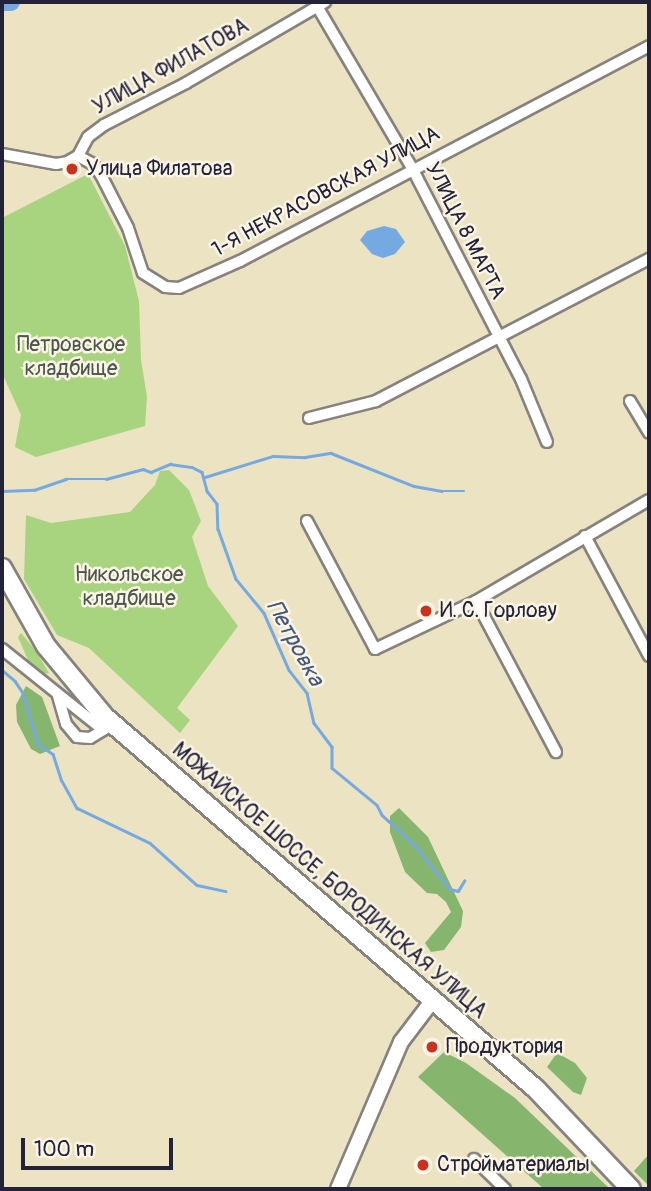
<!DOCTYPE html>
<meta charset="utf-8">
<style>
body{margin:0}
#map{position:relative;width:651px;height:1191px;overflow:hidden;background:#ebe3c2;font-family:Pangolin,sans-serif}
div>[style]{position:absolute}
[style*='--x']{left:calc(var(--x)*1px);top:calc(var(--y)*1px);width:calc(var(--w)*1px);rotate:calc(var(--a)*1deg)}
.green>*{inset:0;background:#a8d37f}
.forest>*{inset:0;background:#86b56e}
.water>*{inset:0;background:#75a9e1}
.stream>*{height:2.5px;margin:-1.25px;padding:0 1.25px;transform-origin:1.25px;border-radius:1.25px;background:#75a9e1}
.river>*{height:18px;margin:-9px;padding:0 9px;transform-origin:9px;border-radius:9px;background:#75a9e1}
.roads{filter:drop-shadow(2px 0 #86827e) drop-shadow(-2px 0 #86827e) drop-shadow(0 2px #86827e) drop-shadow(0 -2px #86827e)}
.minor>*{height:10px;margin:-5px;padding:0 5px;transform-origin:5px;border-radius:5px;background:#fff}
.tertiary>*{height:14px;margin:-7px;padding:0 7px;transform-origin:7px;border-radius:7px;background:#fff}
.primary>*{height:18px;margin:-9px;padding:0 9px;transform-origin:9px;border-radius:9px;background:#fff}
.dots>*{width:19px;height:19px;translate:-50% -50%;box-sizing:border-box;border:4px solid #fcf5e5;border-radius:50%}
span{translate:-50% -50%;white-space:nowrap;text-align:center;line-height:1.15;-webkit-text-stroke:5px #fcf5e5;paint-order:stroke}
.street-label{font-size:21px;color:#22223b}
.poi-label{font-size:21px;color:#22223b}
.left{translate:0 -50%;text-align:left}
.park-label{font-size:21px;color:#4a574f}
.water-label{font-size:23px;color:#43587d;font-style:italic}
.frame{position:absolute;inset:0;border:4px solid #22223b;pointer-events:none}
.scale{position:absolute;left:21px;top:1138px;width:152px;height:32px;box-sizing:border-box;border:4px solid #22223b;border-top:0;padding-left:9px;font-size:21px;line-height:24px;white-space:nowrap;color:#22223b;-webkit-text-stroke:5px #fcf5e5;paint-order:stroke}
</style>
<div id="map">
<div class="green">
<div style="clip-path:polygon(88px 174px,125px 246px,139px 301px,141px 360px,147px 397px,145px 426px,36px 457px,15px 447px,21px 415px,2px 373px,2px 218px)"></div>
<div style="clip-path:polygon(169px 470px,189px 490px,201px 521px,192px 537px,208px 586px,238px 626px,177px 708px,190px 720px,180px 733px,89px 648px,57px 635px,24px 579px,26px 515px,51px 523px,130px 512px,155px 485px,160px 471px)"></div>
<div style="clip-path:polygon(21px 633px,36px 651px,49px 673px,44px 674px,28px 660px,18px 637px)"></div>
</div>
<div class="forest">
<div style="clip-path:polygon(26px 686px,42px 697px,60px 746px,40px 754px,31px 749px,17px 722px,16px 705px)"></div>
<div style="clip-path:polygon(399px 808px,428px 837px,463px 911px,461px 927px,444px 950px,431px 952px,425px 943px,451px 912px,446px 902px,437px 894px,427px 893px,405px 872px,390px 832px,390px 816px)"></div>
<div style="clip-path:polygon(444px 1052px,466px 1063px,515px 1098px,610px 1189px,544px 1189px,418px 1077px)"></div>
<div style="clip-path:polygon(557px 1053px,575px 1063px,587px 1078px,581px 1095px,573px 1092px,547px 1067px)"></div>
<div style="clip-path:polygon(649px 1154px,649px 1186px,634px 1171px)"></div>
</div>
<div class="water">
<div style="clip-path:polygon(384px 226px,396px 229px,405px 242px,395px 254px,383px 258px,372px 254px,360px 240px,367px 231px)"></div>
</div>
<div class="stream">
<div style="--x:205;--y:477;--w:71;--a:-17.2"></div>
<div style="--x:273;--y:456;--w:32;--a:2"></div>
<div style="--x:305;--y:457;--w:26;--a:-9"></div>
<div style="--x:331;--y:453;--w:89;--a:21.7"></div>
<div style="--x:414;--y:486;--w:28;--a:10"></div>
<div style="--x:442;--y:491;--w:22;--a:0"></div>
<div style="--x:2;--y:491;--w:32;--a:-2"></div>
<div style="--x:34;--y:490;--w:34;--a:-19"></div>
<div style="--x:66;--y:479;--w:40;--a:0"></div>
<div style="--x:106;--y:479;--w:38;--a:-15"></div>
<div style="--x:143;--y:469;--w:9;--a:21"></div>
<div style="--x:151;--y:472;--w:21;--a:-23"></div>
<div style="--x:170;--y:464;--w:22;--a:8"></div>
<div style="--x:192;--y:467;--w:11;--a:27"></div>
<div style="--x:202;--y:472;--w:20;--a:75"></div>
<div style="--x:207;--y:491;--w:16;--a:52"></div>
<div style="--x:217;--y:504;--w:25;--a:88"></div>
<div style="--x:218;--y:529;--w:53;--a:70.2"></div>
<div style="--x:236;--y:579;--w:44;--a:50.5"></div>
<div style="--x:264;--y:613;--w:62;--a:66.3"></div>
<div style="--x:289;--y:670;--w:29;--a:52"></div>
<div style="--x:307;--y:693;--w:31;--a:77"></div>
<div style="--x:314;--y:723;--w:30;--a:53"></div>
<div style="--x:332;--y:747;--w:21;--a:90"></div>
<div style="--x:332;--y:768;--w:58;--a:39.4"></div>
<div style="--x:377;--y:805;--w:11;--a:63"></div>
<div style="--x:382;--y:815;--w:46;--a:42.4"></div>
<div style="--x:416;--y:846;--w:55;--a:51.7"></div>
<div style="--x:450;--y:889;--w:8;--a:14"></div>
<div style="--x:458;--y:891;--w:12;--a:-59"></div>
<div style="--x:2;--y:670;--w:17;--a:40"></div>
<div style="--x:15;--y:681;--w:14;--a:56"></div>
<div style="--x:23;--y:693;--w:53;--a:73.6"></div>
<div style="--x:38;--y:744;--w:18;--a:34"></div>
<div style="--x:53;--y:754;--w:28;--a:72"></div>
<div style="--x:62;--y:781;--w:31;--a:61"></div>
<div style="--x:77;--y:808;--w:81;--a:25.6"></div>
<div style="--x:150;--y:843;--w:63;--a:41.8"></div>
<div style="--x:197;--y:885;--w:29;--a:12"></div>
</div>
<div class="river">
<div style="--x:3;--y:2;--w:8;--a:0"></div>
</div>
<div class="roads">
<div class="minor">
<div style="--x:317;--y:6;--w:188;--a:59.6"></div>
<div style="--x:412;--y:168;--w:237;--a:62.7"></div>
<div style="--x:521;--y:379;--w:68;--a:67.6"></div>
<div style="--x:2;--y:154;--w:55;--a:10.5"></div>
<div style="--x:56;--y:164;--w:11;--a:-10"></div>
<div style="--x:67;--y:162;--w:13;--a:-29"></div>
<div style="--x:78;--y:156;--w:21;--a:-62"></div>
<div style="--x:88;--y:137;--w:20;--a:-37"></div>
<div style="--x:104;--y:125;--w:92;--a:-27.1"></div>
<div style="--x:186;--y:83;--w:161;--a:-30.2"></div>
<div style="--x:78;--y:156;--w:17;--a:28"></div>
<div style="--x:93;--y:164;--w:14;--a:54"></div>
<div style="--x:101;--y:175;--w:59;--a:63"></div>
<div style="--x:128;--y:228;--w:47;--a:71.6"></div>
<div style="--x:143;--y:273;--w:26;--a:32"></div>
<div style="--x:165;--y:287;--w:14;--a:4"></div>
<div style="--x:179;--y:288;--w:67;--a:-23.9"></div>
<div style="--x:240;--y:261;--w:462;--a:-27.7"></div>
<div style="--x:630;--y:401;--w:37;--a:59"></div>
<div style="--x:309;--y:418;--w:69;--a:-14.2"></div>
<div style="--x:376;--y:401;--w:308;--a:-27.5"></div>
<div style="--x:307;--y:521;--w:145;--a:62"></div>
<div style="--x:375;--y:649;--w:112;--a:-25.4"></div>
<div style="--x:476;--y:601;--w:171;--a:62.1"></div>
<div style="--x:585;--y:536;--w:136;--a:61.9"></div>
<div style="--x:476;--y:601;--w:200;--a:-30.3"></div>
<div style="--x:2;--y:649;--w:129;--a:38.7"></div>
<div style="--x:58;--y:696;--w:29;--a:74"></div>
<div style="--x:66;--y:724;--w:17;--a:50"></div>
<div style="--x:77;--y:737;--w:13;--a:4"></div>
<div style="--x:90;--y:738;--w:21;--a:-31"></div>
<div style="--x:474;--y:1159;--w:43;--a:44.1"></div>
</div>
<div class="tertiary">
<div style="--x:338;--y:1189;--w:160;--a:-66.8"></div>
<div style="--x:401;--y:1042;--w:53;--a:-52.7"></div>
</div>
<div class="primary">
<div style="--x:2;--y:568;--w:90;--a:60.6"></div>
<div style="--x:46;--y:646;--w:92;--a:50.3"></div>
<div style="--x:105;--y:717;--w:569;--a:40.8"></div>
<div style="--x:536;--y:1089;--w:138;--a:46.5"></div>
</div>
</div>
<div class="dots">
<div style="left:72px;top:169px;background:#c8321e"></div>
<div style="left:426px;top:611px;background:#c8321e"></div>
<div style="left:432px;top:1047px;background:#c8321e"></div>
<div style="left:423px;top:1165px;background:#c8321e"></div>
</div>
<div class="street-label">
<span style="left:171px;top:67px;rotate:-29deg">УЛИЦА ФИЛАТОВА</span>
<span style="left:326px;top:192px;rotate:-28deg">1-Я НЕКРАСОВСКАЯ УЛИЦА</span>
<span style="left:465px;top:231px;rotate:63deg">УЛИЦА 8 МАРТА</span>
<span style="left:329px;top:881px;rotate:41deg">МОЖАЙСКОЕ ШОССЕ, БОРОДИНСКАЯ УЛИЦА</span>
</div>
<div class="poi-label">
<span class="left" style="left:86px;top:169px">Улица Филатова</span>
<span class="left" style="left:440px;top:611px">И. С. Горлову</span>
<span class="left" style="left:446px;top:1047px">Продуктория</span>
<span class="left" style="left:437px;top:1165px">Стройматериалы</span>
</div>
<div class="park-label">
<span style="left:71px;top:357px">Петровское<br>кладбище</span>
<span style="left:129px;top:587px">Никольское<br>кладбище</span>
</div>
<div class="water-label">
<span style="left:295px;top:643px;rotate:61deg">Петровка</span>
</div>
<div class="frame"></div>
<div class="scale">100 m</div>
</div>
